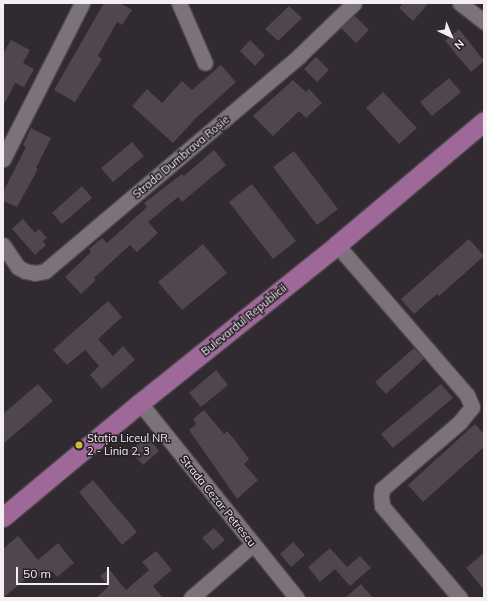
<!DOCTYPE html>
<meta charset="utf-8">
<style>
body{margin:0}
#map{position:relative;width:487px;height:601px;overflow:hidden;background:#312a30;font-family:Mulish,sans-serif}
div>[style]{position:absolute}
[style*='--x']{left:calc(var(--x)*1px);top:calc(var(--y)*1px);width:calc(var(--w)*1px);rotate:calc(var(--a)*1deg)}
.building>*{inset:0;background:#50474e}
.roads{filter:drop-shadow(1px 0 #4d474c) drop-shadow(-1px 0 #4d474c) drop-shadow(0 1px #4d474c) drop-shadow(0 -1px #4d474c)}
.minor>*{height:15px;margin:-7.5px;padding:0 7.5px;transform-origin:7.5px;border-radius:7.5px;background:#7b727a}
.major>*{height:19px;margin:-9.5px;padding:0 9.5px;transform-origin:9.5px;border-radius:9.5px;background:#9e6898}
.dots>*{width:11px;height:11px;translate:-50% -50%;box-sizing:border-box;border:2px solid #272026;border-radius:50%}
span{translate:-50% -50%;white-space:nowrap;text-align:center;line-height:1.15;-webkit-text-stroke:3px #272026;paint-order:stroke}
.street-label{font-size:11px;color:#f3eef2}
.poi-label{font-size:11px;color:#f3eef2}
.left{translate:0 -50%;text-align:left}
.frame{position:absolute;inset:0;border:4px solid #f3eef2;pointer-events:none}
.north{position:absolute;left:431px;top:16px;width:40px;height:40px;-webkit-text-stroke:3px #272026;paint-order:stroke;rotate:136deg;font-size:11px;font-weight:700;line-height:16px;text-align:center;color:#f3eef2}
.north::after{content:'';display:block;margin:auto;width:14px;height:18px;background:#f3eef2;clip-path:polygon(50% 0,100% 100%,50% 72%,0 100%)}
.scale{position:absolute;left:16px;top:567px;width:93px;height:18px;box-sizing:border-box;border:2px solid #f3eef2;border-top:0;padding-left:5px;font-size:12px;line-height:14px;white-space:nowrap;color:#f3eef2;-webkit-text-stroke:3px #272026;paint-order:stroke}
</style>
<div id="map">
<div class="building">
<div style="clip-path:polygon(104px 3px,120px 3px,132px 10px,122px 25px,117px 22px,98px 56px,102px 59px,75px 102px,54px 90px)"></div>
<div style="clip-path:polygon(403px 3px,429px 3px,413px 21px,399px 8px)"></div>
<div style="clip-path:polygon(289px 6px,302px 18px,278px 41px,265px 29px)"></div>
<div style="clip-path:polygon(354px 15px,369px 30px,356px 43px,341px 28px)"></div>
<div style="clip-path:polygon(459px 29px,484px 61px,471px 72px,445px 41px)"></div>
<div style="clip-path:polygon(11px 40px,30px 50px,23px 63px,34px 69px,24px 87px,15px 83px,3px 106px,3px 54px)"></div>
<div style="clip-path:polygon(250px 40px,265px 55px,255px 66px,240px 51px)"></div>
<div style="clip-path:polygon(316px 57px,329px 70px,317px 82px,304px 69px)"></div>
<div style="clip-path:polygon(221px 65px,236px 82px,195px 119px,173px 143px,132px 106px,147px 89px,162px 103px,182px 81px,192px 90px)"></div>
<div style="clip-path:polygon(449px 78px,461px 92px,432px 116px,420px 102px)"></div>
<div style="clip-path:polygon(293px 80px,306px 92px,309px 89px,322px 103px,306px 118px,299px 111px,273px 136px,253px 116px)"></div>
<div style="clip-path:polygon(383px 92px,417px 128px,399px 144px,366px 108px)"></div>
<div style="clip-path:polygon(31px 128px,51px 138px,36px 168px,38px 169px,17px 207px,3px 201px,3px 192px,26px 147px,23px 145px)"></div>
<div style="clip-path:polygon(132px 142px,144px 156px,113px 182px,101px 168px)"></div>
<div style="clip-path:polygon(214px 150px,226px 165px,182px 202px,178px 197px,148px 222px,158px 233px,137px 252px,130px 245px,94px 278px,96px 280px,81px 294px,65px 277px,91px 252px,89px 249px,102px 238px,107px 243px,147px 207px,144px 203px,182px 174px,184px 176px)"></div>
<div style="clip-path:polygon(294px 151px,338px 209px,317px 225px,273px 167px)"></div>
<div style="clip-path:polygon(252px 184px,296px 241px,273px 259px,229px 202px)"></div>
<div style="clip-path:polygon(82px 186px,92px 198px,62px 224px,52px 213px)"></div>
<div style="clip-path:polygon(23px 219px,35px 233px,39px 229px,47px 238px,43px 241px,46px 245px,35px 255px,12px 229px)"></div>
<div style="clip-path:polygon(469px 239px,484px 256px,439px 296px,437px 294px,414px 314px,401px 299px)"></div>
<div style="clip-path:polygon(203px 244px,227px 273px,182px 310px,158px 282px)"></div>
<div style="clip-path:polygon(108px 301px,122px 317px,98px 339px,113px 356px,123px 346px,135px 360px,102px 389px,90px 375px,99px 366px,85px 350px,67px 365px,53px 350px)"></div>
<div style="clip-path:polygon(414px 348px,424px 359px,386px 394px,375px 382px)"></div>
<div style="clip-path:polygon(216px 370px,228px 385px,201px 407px,189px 393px)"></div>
<div style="clip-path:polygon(38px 384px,53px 401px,3px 444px,3px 414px)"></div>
<div style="clip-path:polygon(441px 384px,453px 398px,393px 448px,381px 434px)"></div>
<div style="clip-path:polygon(204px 410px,224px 434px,227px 431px,234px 439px,249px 459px,244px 464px,258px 480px,237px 499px,189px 430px,196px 424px,193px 419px)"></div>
<div style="clip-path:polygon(475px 424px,484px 434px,484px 447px,423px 502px,408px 485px)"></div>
<div style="clip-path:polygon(147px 436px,159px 451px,143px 465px,130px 451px)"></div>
<div style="clip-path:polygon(93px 480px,137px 532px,122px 545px,79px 492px)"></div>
<div style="clip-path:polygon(214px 528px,225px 540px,213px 550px,202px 538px)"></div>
<div style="clip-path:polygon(18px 536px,38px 560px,58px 543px,74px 563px,57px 577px,52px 571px,42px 580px,35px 571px,3px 598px,3px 549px)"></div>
<div style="clip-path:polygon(293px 542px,305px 555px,291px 567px,280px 554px)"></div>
<div style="clip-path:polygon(330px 548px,347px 567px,360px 556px,371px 568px,350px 586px,335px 569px,320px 582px,308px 567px)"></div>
<div style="clip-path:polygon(156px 551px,172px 570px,153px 586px,163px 598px,96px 598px,109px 586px,100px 576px,109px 569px,126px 590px,149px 570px,142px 562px)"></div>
<div style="clip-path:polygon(484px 553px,484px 590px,466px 568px)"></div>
<div style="clip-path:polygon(361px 584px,373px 598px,345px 598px)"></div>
</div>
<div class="roads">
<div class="minor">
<div style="--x:179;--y:3;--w:65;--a:66.6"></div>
<div style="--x:460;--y:3;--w:31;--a:38"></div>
<div style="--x:3;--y:159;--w:175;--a:-63.1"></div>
<div style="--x:3;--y:245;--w:27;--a:56"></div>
<div style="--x:18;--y:267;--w:8;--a:30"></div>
<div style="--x:25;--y:271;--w:10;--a:11"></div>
<div style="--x:35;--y:273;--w:10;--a:-11"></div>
<div style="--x:45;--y:271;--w:333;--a:-40.2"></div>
<div style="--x:299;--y:56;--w:76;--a:-43.9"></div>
<div style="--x:337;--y:245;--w:198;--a:49.1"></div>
<div style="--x:467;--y:395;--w:13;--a:67"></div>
<div style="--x:472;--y:407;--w:19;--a:129"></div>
<div style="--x:460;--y:422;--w:103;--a:139.3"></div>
<div style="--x:382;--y:489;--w:7;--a:98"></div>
<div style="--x:381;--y:496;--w:10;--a:84"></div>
<div style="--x:382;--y:506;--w:121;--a:49.7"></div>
<div style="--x:140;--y:403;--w:250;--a:51.2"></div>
<div style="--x:191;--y:598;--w:81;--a:-41"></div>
</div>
<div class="major">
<div style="--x:3;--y:517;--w:178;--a:-39.8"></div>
<div style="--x:140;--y:403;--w:253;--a:-38.7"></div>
<div style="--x:337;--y:245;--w:192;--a:-40.1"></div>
</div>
</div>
<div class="dots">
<div style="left:79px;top:445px;background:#caba3a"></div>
</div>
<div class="street-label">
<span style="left:181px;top:157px;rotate:-40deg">Strada Dumbrava Roșie</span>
<span style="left:244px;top:320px;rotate:-39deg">Bulevardul Republicii</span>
<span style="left:218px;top:501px;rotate:51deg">Strada Cezar Petrescu</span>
</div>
<div class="poi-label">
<span class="left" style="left:87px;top:445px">Stația Liceul NR.<br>2 - Linia 2, 3</span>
</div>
<div class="frame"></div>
<div class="north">N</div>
<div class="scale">50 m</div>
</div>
